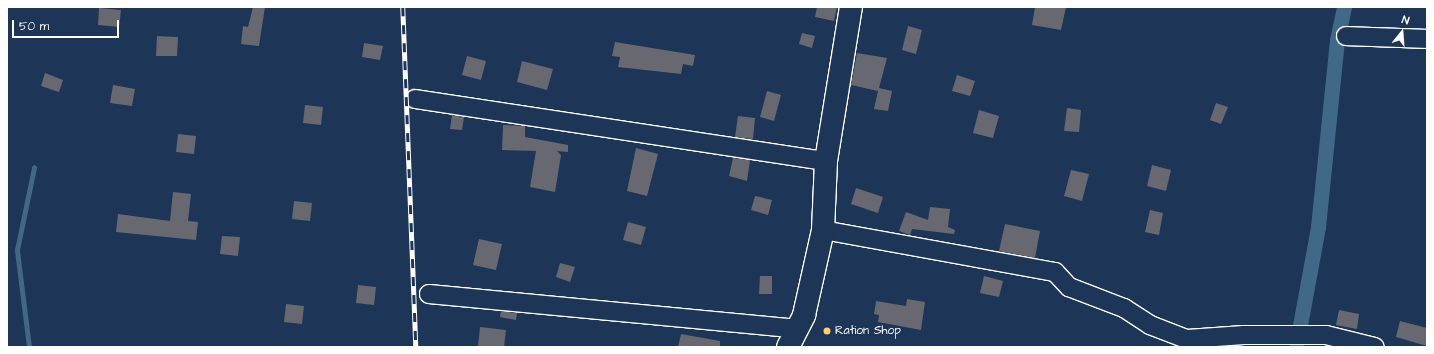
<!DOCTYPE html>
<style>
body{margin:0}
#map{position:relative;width:1434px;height:354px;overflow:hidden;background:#1d3557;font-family:"Architects Daughter",sans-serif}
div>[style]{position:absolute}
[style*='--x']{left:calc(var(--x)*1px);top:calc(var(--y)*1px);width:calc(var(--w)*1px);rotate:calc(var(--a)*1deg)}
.stream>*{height:4.5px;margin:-2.25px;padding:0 2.25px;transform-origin:2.25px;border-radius:2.25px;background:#3f6986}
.canal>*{height:15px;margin:-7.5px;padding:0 7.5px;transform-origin:7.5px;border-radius:7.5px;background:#3f6986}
.building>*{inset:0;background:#686871}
.roads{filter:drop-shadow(1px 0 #fff) drop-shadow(-1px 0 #fff) drop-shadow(0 1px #fff) drop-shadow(0 -1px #fff)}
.minor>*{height:18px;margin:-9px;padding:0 9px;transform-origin:9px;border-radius:9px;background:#1d3557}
.major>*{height:22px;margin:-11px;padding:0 11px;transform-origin:11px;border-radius:11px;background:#1d3557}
.rail>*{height:4.5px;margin-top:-2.25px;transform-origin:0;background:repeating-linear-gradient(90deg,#1d3557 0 9px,#fff 0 18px);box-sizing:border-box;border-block:1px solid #fff}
.dots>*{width:11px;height:11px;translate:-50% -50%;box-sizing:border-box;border:2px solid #1d3557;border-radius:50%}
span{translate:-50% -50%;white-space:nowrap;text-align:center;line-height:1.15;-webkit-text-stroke:3px #1d3557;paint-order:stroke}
.poi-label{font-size:12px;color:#fff}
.left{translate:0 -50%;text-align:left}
.frame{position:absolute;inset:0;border:8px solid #fff;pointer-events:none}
.north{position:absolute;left:1382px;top:12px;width:40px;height:40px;-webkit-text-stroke:3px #1d3557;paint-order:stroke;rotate:17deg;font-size:11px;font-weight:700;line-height:16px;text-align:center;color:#fff}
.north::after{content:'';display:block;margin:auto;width:14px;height:18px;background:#fff;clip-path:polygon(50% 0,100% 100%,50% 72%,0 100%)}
.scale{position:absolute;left:12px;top:20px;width:107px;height:18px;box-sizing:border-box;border:2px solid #fff;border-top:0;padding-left:5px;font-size:12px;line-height:14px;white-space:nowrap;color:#fff;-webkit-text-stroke:3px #1d3557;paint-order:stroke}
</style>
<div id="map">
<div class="stream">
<div style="--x:29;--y:347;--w:98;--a:-97.1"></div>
<div style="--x:17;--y:250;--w:84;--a:-78.3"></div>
</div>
<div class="canal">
<div style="--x:1296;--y:347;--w:122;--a:-79.6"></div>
<div style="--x:1318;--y:227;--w:188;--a:-84.2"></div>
<div style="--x:1337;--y:40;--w:34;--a:-78"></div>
</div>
<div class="building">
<div style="clip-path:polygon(253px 7px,265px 7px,259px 46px,241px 44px,243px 26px,248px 27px)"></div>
<div style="clip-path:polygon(817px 7px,837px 7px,834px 21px,815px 17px)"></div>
<div style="clip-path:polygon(1035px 7px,1066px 7px,1061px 30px,1032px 25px)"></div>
<div style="clip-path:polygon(99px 8px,121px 10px,119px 27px,98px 25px)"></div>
<div style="clip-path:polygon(908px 26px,922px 30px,916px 54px,902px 50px)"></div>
<div style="clip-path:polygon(802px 33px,815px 36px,812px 48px,799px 44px)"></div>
<div style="clip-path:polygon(157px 36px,178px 37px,177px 56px,156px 56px)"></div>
<div style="clip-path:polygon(615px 42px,695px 55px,693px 66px,683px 64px,681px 74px,618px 67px,620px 57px,612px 56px)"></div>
<div style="clip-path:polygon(364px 43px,383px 46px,380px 60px,362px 57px)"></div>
<div style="clip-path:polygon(857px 53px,887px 58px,879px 88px,892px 91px,888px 111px,874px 109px,878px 91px,851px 85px)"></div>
<div style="clip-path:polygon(467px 56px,486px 61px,481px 80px,462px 75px)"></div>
<div style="clip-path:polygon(522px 61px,553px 69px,547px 90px,517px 82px)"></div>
<div style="clip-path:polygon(45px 73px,63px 80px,59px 92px,41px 86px)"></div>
<div style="clip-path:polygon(957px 75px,975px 81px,970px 96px,952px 91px)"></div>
<div style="clip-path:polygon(113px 85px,135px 89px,132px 106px,110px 103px)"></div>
<div style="clip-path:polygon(767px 91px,781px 95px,774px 121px,760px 117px)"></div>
<div style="clip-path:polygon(1216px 103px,1228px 107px,1221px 124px,1210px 120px)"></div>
<div style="clip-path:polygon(305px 105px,323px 107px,321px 125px,303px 123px)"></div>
<div style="clip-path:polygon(1067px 108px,1081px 110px,1079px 132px,1064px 131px)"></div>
<div style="clip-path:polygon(979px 110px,999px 116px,993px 138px,973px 133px)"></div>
<div style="clip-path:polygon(452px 115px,464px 117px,462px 130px,450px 129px)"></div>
<div style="clip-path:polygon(738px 116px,755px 118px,753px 139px,735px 137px)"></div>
<div style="clip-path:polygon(503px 125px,525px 126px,525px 137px,568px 145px,568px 152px,557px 151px,561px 155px,555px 192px,530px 187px,536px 151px,502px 150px)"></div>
<div style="clip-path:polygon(178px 134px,196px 136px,194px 154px,176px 152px)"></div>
<div style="clip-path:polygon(636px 148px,658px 154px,647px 196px,627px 191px)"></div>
<div style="clip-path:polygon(733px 158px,750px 160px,747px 181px,729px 176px)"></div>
<div style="clip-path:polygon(1152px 165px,1171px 170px,1166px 191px,1147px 186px)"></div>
<div style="clip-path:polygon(1071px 170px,1089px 174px,1082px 201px,1064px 196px)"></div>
<div style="clip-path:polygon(856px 188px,883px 197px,878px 213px,851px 204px)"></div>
<div style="clip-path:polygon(173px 192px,191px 194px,188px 221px,198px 222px,196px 240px,116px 232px,118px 214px,170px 221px)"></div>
<div style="clip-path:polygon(755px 196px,772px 200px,768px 215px,751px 210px)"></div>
<div style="clip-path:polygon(294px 201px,312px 203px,310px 221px,292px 219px)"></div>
<div style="clip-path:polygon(930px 207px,950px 209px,948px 227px,955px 230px,954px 234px,912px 229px,910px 235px,899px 231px,906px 212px,928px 220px)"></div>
<div style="clip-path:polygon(1150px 210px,1163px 213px,1159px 235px,1145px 232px)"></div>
<div style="clip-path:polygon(628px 222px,646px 227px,641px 245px,623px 240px)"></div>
<div style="clip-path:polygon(1005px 224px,1040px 231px,1035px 258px,999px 251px)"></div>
<div style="clip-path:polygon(222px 236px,240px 237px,238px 256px,220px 254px)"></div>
<div style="clip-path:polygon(479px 239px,502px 244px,496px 270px,473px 265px)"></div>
<div style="clip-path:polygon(560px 263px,575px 267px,570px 282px,556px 277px)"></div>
<div style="clip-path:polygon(760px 276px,772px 276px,772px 294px,759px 294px)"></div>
<div style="clip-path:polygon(984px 276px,1003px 281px,999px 297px,980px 293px)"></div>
<div style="clip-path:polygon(358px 285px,376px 287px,374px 305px,356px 303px)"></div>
<div style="clip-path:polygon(907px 299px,925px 302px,921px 330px,878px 322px,879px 315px,874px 314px,876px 301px,906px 306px)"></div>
<div style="clip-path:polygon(286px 304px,304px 306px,302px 324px,284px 322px)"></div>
<div style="clip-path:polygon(1339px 310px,1359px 314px,1357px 329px,1336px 325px)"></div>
<div style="clip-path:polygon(501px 311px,517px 313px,516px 320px,500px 317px)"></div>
<div style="clip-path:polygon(1400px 321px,1427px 328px,1427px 346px,1396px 337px)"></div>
<div style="clip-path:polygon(480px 327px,506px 330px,504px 347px,478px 347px)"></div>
<div style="clip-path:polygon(681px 334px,720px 341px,720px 347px,678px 347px)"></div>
</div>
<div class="roads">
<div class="minor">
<div style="--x:1346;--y:36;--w:81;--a:2.1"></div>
<div style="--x:415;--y:99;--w:416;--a:8.6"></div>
<div style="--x:823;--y:230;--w:236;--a:10.3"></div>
<div style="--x:1055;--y:272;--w:21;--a:47"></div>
<div style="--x:1069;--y:287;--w:59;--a:20.9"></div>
<div style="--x:1124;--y:308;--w:31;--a:33"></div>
<div style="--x:1150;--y:325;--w:40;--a:21"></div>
<div style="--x:1187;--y:339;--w:57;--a:-4"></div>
<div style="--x:1244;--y:335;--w:82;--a:0"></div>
<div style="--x:1326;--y:335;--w:50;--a:13.8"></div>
<div style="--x:429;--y:294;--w:371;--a:5.4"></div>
</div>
<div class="major">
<div style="--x:788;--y:347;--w:36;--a:-63"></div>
<div style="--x:804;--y:315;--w:87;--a:-77.4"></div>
<div style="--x:823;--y:230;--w:69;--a:-87.5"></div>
<div style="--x:826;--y:161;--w:156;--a:-80.8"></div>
</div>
</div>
<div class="rail">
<div style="--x:403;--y:7;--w:340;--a:87.8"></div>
</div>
<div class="dots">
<div style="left:827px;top:331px;background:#ffd166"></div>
</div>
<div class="poi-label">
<span class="left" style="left:835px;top:331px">Ration Shop</span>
</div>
<div class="frame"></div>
<div class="north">N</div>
<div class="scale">50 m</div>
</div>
